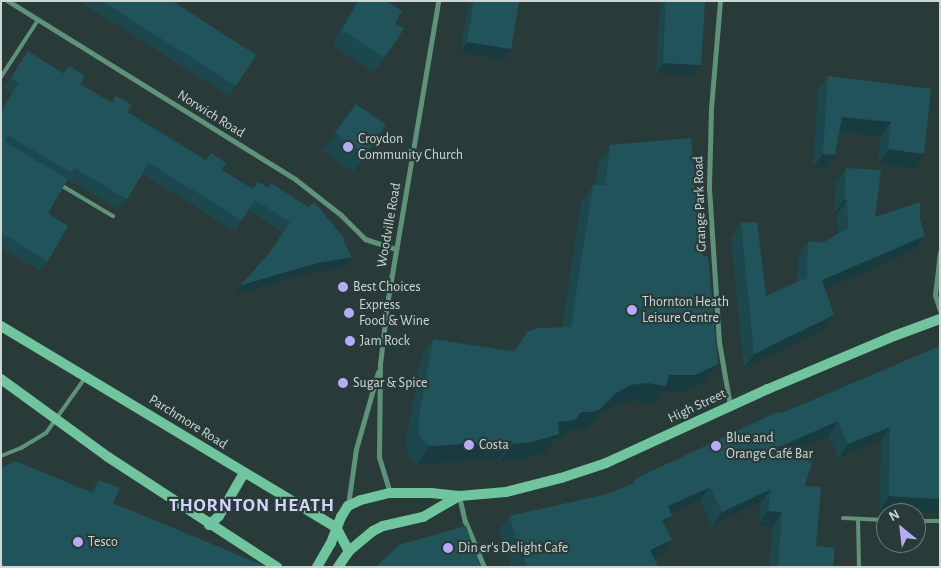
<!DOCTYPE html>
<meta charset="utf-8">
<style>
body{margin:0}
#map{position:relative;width:941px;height:568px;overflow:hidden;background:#293b38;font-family:"Alegreya Sans",sans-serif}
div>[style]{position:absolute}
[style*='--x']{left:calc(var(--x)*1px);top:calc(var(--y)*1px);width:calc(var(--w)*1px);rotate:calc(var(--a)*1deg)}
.service>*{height:4px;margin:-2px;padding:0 2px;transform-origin:2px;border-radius:2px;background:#5e9279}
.minor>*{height:5px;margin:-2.5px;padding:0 2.5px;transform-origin:2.5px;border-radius:2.5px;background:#5e9279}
.secondary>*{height:10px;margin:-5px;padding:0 5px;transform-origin:5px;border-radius:5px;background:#6fc69e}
.wall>*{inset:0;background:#1c484d}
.shaded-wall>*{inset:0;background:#173b3f}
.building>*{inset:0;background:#21545a}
.dots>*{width:14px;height:14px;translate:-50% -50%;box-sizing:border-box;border:2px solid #293b38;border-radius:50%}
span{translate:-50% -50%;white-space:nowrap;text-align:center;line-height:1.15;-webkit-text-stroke:4.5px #293b38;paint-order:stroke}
.street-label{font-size:14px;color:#cdd8d6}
.poi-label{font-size:14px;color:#cdd8d6}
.left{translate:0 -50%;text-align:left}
.district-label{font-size:19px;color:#d7d2fd;font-weight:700;letter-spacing:1px}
.frame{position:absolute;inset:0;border:2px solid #cdd8d6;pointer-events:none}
.north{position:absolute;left:876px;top:503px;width:50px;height:50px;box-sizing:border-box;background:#293b38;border:1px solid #6b7a77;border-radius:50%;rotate:331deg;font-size:14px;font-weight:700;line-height:20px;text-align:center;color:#cdd8d6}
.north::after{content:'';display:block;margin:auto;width:18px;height:22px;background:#b7abf8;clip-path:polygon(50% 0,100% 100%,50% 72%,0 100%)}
</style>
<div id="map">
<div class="service">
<div style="--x:1;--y:77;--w:68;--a:-57"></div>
<div style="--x:59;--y:184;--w:63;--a:30.7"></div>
<div style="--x:1;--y:456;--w:22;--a:-22"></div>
<div style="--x:21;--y:448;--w:29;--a:-31"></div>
<div style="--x:46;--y:433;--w:67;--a:-54.7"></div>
<div style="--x:843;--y:518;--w:43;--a:2.7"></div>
<div style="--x:858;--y:519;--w:48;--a:88.8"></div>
<div style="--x:916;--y:521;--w:24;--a:0"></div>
</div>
<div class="minor">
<div style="--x:8;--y:1;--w:338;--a:31.8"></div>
<div style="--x:295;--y:179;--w:58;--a:38"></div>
<div style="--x:341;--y:215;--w:34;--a:45"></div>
<div style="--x:365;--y:239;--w:33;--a:18"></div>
<div style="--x:720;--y:1;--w:108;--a:94.8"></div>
<div style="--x:711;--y:109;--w:79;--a:91.5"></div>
<div style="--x:709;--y:188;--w:154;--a:86.3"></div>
<div style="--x:719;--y:342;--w:65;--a:80.2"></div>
<div style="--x:940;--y:252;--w:43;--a:96.6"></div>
<div style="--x:935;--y:295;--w:16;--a:72"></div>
<div style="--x:390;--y:493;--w:38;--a:-107"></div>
<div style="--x:379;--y:457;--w:93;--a:-89.4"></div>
<div style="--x:380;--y:364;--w:60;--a:-83.3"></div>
<div style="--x:387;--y:304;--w:307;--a:-80.4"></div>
<div style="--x:459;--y:496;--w:26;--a:77"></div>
<div style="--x:465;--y:521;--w:50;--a:67.6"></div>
<div style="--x:348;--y:505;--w:57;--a:-81.9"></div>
<div style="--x:356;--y:449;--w:80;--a:-74.1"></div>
</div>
<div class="secondary">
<div style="--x:1;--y:326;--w:391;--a:31"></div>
<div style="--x:336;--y:527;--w:27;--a:62"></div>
<div style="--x:1;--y:379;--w:132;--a:36.1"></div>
<div style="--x:108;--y:457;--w:202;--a:33.1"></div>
<div style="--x:209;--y:525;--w:13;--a:-42"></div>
<div style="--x:219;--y:516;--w:50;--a:-59.8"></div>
<div style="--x:317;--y:567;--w:28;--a:-60"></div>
<div style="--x:331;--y:543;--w:28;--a:-69"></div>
<div style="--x:341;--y:517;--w:13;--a:-58"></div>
<div style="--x:348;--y:506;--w:14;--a:-25"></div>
<div style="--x:361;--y:500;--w:30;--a:-14"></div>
<div style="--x:390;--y:493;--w:41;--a:0"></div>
<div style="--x:431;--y:493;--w:28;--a:6"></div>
<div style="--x:459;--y:496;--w:47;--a:-4.9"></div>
<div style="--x:506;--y:492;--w:57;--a:-14.3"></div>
<div style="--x:561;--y:478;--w:47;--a:-18.4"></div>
<div style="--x:606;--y:463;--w:178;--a:-24.6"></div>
<div style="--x:768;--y:389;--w:137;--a:-22.8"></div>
<div style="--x:894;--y:336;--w:49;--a:-20.3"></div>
<div style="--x:338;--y:567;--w:19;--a:-55"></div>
<div style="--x:349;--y:551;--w:31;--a:-40"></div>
<div style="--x:373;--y:531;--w:11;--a:-27"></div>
<div style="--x:383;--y:526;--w:41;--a:-12.7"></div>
<div style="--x:423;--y:517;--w:42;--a:-30.3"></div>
</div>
<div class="wall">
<div style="clip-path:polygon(79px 1px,172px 1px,236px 86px,229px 96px)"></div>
<div style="clip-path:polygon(357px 1px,387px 1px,395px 23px,384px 58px,374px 73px,332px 45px)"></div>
<div style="clip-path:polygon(469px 1px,519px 1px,511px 49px,504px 60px,460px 52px)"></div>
<div style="clip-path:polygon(660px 1px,705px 1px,694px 75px,656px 73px)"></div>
<div style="clip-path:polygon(28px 51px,64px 73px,69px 66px,80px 84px,111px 102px,116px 96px,127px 112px,253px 189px,258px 182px,267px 188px,271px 183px,345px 239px,343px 241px,345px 267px,310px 273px,233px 295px,269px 253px,283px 232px,248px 210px,235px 231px,142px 174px,119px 209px,67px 179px,48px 213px,48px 261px,40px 271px,1px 247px,1px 110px,12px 93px,4px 88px)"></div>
<div style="clip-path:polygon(828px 76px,931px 89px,914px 168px,878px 164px,881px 136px,839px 132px,825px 169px,813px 168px,818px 90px)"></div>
<div style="clip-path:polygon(356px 104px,386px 125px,353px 172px,323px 151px)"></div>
<div style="clip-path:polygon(610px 145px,705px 382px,682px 392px,662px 392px,654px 404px,635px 401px,617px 403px,602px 412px,588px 427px,581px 430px,569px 430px,562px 438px,556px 438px,546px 452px,519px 460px,499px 462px,499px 459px,417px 464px,408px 455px,406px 441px,421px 357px,433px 339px,513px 351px,527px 332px,562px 328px,581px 203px,593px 185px,595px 185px,598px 163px)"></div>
<div style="clip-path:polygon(846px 168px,875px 217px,915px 250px,825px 289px,824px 329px,744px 368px,731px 238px,741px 223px,766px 296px,797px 282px,798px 256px,808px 241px,822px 243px,838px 234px,837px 214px,834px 214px,836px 182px)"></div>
<div style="clip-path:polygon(940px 346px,939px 513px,880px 510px,881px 440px,839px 458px,829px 435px,783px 454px,805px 486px,816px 546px,833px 567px,769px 567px,773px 526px,759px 525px,761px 502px,712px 526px,700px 500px,671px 514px,665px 526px,662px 554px,654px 558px,658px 567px,512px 567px,499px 530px,509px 516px,608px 494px,633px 484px,637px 478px,782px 413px)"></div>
<div style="clip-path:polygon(99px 480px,113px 503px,1px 567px,90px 492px)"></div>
</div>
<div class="shaded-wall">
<div style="clip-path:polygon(467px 42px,511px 49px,504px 60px,460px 52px)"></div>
<div style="clip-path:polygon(663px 63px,701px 65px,694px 75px,656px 73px)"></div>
<div style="clip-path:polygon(842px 117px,891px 122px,881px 136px,832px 131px)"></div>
<div style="clip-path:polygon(888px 149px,924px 154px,914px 168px,878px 164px)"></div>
<div style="clip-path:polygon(823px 154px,835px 155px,825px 169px,813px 168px)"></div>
<div style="clip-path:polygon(844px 199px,847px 200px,837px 214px,834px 214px)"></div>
<div style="clip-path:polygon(925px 236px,915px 250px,812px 295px,822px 280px)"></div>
<div style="clip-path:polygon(352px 257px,345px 267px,310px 273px,233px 295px,241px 285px,317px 263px)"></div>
<div style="clip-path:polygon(834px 315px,824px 329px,744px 368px,754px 354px)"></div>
<div style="clip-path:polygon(718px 364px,705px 382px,682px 392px,662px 392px,654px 404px,635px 401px,617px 403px,602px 412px,588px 427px,581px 430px,569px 430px,562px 438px,556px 438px,546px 452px,519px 460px,499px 462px,512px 444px,558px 422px,581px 412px,630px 385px,669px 375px)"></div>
<div style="clip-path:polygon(838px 421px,829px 435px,760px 464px,770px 451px)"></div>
<div style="clip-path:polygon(890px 427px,881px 440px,839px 458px,848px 444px)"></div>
<div style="clip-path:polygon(512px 441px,499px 459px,417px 464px,429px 446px)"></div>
<div style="clip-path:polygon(710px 487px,700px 500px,658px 520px,668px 506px)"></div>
<div style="clip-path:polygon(771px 489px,761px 502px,712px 526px,722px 512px)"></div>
<div style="clip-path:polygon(889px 496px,940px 499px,940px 512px,939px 513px,880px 510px)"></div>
<div style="clip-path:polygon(768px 511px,782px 512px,773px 526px,759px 525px)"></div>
<div style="clip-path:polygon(672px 516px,662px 529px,662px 520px)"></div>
<div style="clip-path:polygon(672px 540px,662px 554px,641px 564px,650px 550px)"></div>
</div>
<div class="building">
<div style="clip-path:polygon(102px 1px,172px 1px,256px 55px,236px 86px)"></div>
<div style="clip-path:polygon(359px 1px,387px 1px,402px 11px,395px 23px,404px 29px,384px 58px,342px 30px)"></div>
<div style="clip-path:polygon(474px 1px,519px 1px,511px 49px,467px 42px)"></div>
<div style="clip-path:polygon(666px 1px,705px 1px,701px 65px,663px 63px)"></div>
<div style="clip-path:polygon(28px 51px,64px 74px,69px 66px,85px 76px,80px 84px,112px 103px,116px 96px,132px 105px,127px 112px,206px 160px,211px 153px,226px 163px,222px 170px,253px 189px,258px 182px,268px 188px,271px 183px,308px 207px,314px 202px,345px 239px,343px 240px,352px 257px,317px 263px,241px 285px,271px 251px,290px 222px,255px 200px,242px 220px,149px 163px,127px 199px,74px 168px,72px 173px,9px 136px,5px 138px,6px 143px,68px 179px,48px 213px,68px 226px,48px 261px,1px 233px,1px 112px,19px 83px,11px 78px)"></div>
<div style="clip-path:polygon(828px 76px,931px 89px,924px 154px,888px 149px,891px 122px,842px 117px,835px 155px,823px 154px)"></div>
<div style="clip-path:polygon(356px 104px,386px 125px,365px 154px,335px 133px)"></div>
<div style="clip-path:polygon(691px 138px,703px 257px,708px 256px,718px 364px,695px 375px,669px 375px,666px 386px,647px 383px,630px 385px,615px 394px,600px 409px,593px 412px,581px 412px,575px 420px,558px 422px,559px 434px,532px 442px,512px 444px,512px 441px,429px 446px,420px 437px,418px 423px,433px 339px,515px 352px,527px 332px,539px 328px,571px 327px,593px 185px,605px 185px,610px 145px)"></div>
<div style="clip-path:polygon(846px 168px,881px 170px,875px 217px,920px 202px,920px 219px,925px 236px,822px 280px,834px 315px,754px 354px,741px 223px,757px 222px,766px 296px,807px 278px,808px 241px,822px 243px,848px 228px,847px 200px,844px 199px)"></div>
<div style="clip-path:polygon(940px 346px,940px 499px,889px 496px,890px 427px,848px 444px,838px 421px,770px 451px,812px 462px,805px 486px,821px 487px,816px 546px,835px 548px,833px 567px,778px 567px,782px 512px,768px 511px,771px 489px,722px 512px,710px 487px,668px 506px,672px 516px,662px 520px,672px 540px,650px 550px,658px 567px,527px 567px,509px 516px,608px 494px,634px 483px,637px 478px,777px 412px,782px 413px)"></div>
<div style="clip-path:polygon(15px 461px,93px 493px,99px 480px,120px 488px,113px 503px,265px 566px,264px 567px,1px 567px,1px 468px)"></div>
<div style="clip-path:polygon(466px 526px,481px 567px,376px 567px,399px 545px)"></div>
</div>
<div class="dots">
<div style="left:348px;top:147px;background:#b7abf8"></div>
<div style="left:343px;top:287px;background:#b7abf8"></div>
<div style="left:632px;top:310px;background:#b7abf8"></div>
<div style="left:349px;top:313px;background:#b7abf8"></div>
<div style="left:350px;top:341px;background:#b7abf8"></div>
<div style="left:343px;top:383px;background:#b7abf8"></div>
<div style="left:469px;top:445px;background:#b7abf8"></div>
<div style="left:716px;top:446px;background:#b7abf8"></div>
<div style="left:78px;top:542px;background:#b7abf8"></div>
<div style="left:448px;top:548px;background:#b7abf8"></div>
</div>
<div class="street-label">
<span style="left:211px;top:114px;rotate:32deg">Norwich Road</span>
<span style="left:700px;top:204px;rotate:-92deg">Grange Park Road</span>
<span style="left:389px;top:225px;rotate:-80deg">Woodville Road</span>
<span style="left:697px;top:406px;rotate:-25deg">High Street</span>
<span style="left:188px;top:422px;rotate:32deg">Parchmore Road</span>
</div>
<div class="poi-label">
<span class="left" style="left:358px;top:147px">Croydon<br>Community Church</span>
<span class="left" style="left:353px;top:287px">Best Choices</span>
<span class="left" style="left:642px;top:310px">Thornton Heath<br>Leisure Centre</span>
<span class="left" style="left:359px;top:313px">Express<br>Food &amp; Wine</span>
<span class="left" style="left:360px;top:341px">Jam Rock</span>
<span class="left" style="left:353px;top:383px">Sugar &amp; Spice</span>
<span class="left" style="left:726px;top:446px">Blue and<br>Orange Café Bar</span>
<span class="left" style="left:479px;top:445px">Costa</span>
<span class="left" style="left:88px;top:542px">Tesco</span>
<span class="left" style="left:458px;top:548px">Din er's Delight Cafe</span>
</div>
<div class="district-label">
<span style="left:252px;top:506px">THORNTON HEATH</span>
</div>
<div class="frame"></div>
<div class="north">N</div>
</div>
